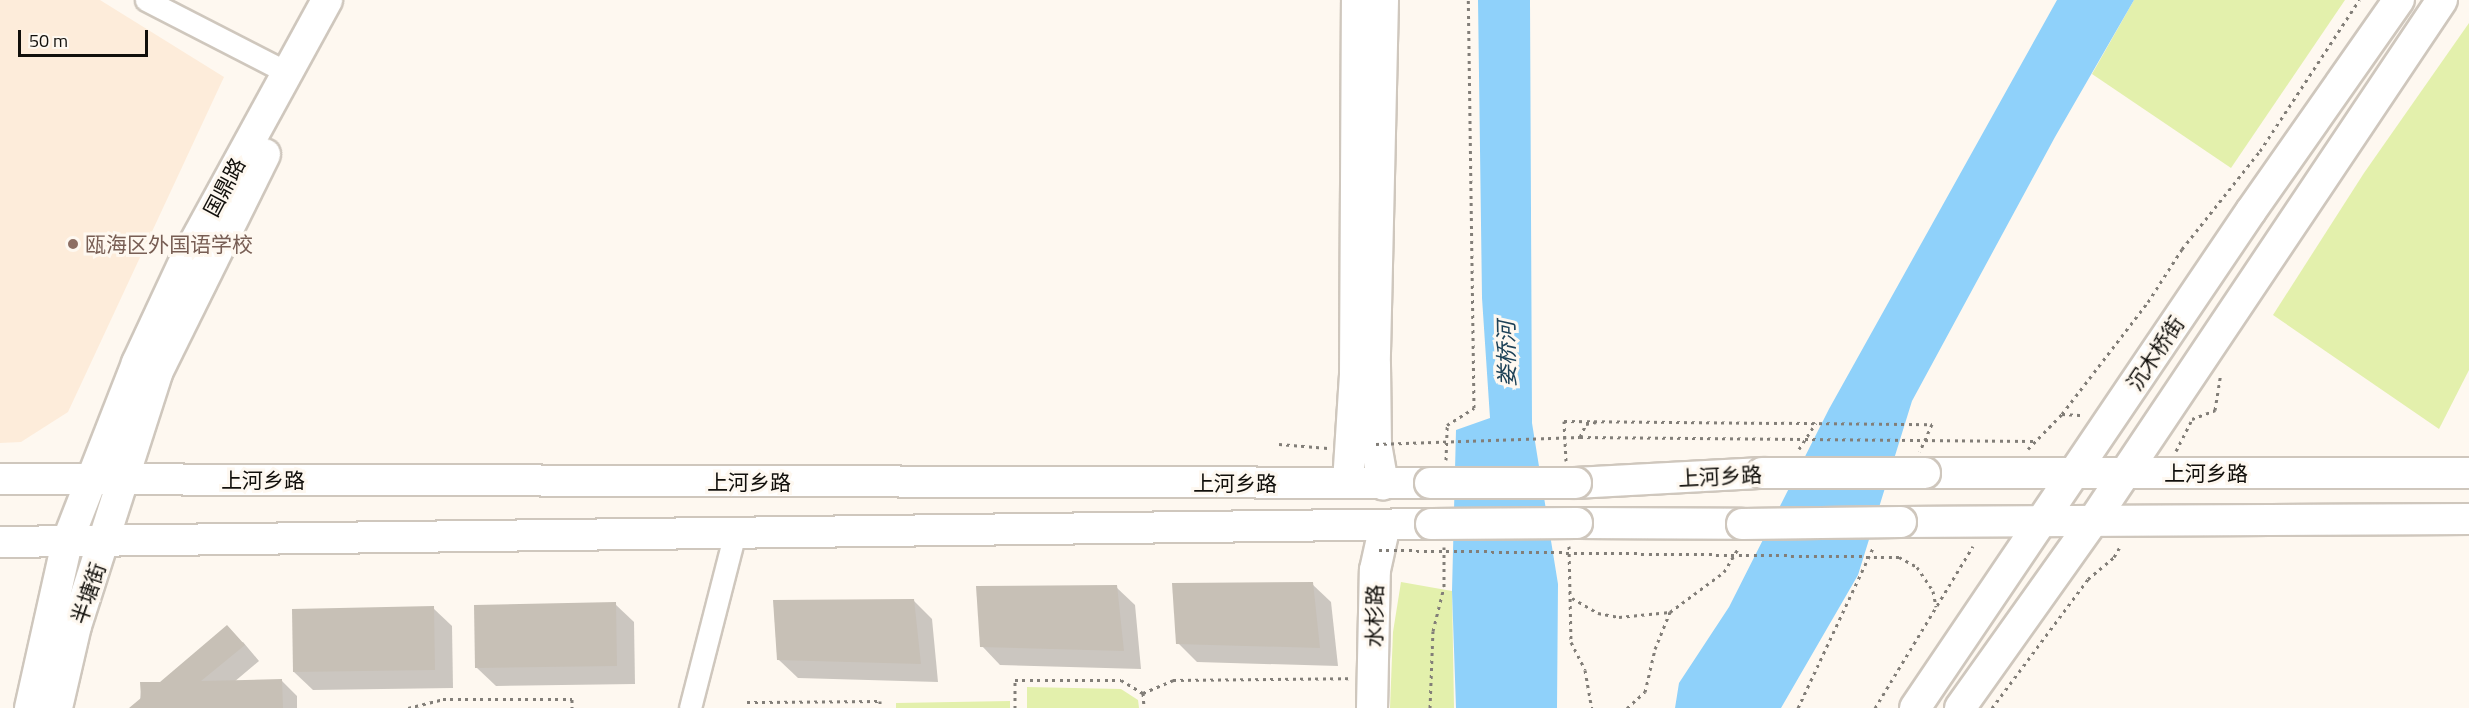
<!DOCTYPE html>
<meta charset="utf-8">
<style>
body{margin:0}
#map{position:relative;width:2469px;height:708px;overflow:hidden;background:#fef8f0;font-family:"Titillium Web","Noto Sans SC",sans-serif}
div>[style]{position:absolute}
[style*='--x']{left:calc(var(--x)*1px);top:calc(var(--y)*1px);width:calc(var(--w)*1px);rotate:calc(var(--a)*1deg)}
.education>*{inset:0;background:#fdecda}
.green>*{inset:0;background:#e3f0ac}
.water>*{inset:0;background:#8fd1fa}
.shadow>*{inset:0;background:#0003}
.building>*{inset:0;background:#c7c0b6}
.path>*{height:3px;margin-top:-1.5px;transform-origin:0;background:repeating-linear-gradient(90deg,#827e78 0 3px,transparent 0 7.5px)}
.roads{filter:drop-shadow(2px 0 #cfc7bd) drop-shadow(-2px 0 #cfc7bd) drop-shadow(0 2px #cfc7bd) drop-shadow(0 -2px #cfc7bd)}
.street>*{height:21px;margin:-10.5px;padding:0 10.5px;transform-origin:10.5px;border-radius:10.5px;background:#fff}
.secondary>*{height:30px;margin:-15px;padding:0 15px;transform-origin:15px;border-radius:15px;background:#fff}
.path-bridge>*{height:3px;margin-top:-1.5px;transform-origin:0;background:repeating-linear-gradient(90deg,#827e78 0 3px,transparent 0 7.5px)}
.bridges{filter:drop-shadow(2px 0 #cfc7bd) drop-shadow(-2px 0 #cfc7bd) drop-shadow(0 2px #cfc7bd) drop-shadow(0 -2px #cfc7bd)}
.secondary-bridge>*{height:30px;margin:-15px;padding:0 15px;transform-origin:15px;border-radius:15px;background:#fff}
.dots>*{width:16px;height:16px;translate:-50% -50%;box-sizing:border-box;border:3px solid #fef8f0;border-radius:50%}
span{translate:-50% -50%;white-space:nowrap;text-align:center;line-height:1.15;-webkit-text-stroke:6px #fef8f0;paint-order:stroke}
.street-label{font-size:21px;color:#110f0b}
.education-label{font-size:21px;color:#785e54}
.left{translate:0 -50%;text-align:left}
.water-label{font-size:22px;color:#1c4157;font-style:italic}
.scale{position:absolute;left:18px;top:30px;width:130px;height:27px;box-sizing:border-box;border:3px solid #110f0b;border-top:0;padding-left:8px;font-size:18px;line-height:21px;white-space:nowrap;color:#110f0b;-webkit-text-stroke:4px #fef8f0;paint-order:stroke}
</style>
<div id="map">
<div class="education">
<div style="clip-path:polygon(0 0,100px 0,224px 77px,68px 412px,21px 442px,0 443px)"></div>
</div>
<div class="green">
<div style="clip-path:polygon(2134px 0,2345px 0,2231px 168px,2092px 74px)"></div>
<div style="clip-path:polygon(2469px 23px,2469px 370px,2439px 429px,2273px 315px,2364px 173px)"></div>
<div style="clip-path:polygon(1401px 582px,1452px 591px,1454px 708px,1390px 708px,1393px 632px)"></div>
<div style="clip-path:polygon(1027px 687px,1121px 689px,1138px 700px,1139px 708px,1027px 708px)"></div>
<div style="clip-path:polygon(1010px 701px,1010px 708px,896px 708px,896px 703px)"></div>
</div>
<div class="water">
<div style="clip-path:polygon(1478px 0,1530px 0,1532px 423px,1558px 584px,1557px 708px,1456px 708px,1452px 591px,1456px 430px,1490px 418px,1482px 298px)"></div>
<div style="clip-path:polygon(2057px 0,2134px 0,2055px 137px,1912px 401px,1858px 575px,1781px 708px,1675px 708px,1679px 683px,1729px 607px,1829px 409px)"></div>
</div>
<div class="shadow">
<div style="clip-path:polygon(1312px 584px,1331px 602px,1338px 666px,1197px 662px,1178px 643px)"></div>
<div style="clip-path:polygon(1116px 587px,1135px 605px,1141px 669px,1000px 665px,982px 646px)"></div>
<div style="clip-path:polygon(913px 600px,932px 619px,938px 682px,798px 678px,779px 660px)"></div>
<div style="clip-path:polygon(615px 604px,634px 622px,635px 684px,496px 686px,477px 668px)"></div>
<div style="clip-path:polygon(433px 608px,452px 626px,453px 688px,313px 690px,294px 672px)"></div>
<div style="clip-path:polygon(243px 642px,259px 661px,234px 682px,282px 681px,297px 696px,297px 708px,139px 708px,142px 683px,161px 683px)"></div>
</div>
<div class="building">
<div style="clip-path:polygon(1313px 582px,1320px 648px,1176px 644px,1172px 583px)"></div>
<div style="clip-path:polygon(1117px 585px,1124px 651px,980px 647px,976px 586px)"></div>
<div style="clip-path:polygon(914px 599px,921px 664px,777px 660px,773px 600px)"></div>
<div style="clip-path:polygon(616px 602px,617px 666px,475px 668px,474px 605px)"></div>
<div style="clip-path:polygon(434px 606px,435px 670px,293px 672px,292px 609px)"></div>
<div style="clip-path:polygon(227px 625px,245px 645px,201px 681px,282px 679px,283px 708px,129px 708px,141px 698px,140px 682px,160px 682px)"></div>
</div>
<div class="path">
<div style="--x:2062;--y:414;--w:22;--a:3"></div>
<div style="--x:1580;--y:437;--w:14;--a:-65"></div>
<div style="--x:1586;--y:424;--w:11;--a:-10"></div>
<div style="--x:1279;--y:444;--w:49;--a:4.7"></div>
<div style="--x:1799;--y:449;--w:31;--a:-57"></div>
<div style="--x:2028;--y:449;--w:49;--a:-45.8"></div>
<div style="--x:2062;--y:414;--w:141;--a:-52.5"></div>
<div style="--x:2148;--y:302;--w:63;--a:-57.3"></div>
<div style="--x:2182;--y:249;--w:125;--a:-51.5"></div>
<div style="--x:2260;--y:151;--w:181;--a:-56.7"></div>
<div style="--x:2176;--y:451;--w:36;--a:-63"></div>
<div style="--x:2192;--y:419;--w:25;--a:-21"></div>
<div style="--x:2215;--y:410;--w:37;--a:-81"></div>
<div style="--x:1446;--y:460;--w:35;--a:-88"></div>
<div style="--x:1447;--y:425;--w:32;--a:-32"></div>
<div style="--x:1474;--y:408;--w:408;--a:-90.8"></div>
<div style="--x:1566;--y:461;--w:40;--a:-92.9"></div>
<div style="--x:1564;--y:421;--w:368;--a:0.5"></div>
<div style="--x:1932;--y:424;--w:30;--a:114"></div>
<div style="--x:1569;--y:546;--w:96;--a:88.8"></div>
<div style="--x:1571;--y:642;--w:31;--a:63"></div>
<div style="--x:1585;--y:670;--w:39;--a:80"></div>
<div style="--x:1899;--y:557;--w:21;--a:29"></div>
<div style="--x:1917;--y:567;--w:29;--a:56"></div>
<div style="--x:1933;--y:591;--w:16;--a:79"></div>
<div style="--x:1572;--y:598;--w:30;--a:30"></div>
<div style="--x:1598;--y:613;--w:21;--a:11"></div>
<div style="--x:1619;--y:617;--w:51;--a:-5.6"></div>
<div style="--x:1143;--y:693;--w:15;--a:86"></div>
<div style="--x:747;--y:702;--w:133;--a:-0.4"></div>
<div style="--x:880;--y:701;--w:7;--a:90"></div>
<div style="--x:408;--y:708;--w:36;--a:-14"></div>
<div style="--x:443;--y:699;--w:129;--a:0"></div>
<div style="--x:572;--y:699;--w:9;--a:90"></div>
<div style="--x:1015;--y:708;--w:28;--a:-90"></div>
<div style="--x:1015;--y:680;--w:106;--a:0"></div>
<div style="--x:1121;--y:680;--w:26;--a:31"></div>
<div style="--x:1143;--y:693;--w:33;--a:-23"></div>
<div style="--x:1173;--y:680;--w:177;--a:-0.6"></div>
<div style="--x:1430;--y:708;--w:77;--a:-87.8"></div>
<div style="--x:1433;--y:631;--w:45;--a:-76"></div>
<div style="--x:1444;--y:587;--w:40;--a:-90"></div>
<div style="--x:1627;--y:708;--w:24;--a:-42"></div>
<div style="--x:1645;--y:692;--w:44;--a:-76.9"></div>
<div style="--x:1655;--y:649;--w:40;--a:-68"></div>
<div style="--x:1670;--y:612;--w:67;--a:-36.5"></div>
<div style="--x:1724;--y:572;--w:29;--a:-59"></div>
<div style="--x:1798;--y:708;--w:179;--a:-64.9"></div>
<div style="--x:1875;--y:708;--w:189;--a:-58.8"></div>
<div style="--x:1992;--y:708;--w:161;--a:-53.3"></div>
<div style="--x:2088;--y:579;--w:34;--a:-40"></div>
<div style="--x:2114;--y:557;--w:14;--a:-60"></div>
</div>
<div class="roads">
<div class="street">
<div style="--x:146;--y:0;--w:160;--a:27.2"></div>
<div style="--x:690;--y:708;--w:181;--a:-75.6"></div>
</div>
<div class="secondary">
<div style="--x:1383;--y:0;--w:365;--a:91.3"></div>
<div style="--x:1375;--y:365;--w:79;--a:89.3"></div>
<div style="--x:1376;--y:444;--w:41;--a:80.1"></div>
<div style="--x:1925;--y:473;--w:544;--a:0"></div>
<div style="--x:0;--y:479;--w:1430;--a:0.16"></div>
<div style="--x:1348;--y:483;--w:108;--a:-86.3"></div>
<div style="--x:1355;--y:375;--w:375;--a:-89.7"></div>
<div style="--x:1576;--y:483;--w:186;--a:-3.1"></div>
<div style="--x:1901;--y:522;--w:568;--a:-0.3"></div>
<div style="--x:1577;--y:523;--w:165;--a:0.3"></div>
<div style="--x:0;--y:542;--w:1431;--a:-0.72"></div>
<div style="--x:30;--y:708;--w:170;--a:-77.4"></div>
<div style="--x:67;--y:542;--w:192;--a:-68.6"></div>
<div style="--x:137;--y:363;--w:118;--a:-65"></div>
<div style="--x:187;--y:256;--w:292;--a:-61.3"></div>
<div style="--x:57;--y:708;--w:84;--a:-77"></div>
<div style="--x:76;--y:626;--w:266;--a:-72.2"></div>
<div style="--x:157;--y:373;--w:244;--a:-63.7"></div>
<div style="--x:1372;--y:708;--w:138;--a:-88.8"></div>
<div style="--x:1375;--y:570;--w:46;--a:-77.5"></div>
<div style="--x:1915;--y:708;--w:600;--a:-55.94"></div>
<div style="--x:2251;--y:211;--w:258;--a:-55"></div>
<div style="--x:1960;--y:708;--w:229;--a:-54.6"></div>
<div style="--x:2093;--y:521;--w:627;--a:-56.18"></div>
</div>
</div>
<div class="path-bridge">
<div style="--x:1376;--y:444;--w:204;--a:-2"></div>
<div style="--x:1580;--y:437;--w:453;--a:0.5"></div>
<div style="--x:1379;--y:550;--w:520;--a:0.77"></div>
</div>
<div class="bridges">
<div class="secondary-bridge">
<div style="--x:1762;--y:473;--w:163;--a:0"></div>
<div style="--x:1430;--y:483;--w:146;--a:0"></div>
<div style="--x:1431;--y:524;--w:146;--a:-0.4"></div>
<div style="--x:1742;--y:524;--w:159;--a:-0.7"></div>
</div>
</div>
<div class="dots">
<div style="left:73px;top:244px;background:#8d6e63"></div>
</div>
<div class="street-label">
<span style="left:224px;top:187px;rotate:-62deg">国鼎路</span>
<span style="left:2155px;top:353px;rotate:-56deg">沉木桥街</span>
<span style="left:2206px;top:473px">上河乡路</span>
<span style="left:1720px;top:476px;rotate:-3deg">上河乡路</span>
<span style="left:263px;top:480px">上河乡路</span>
<span style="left:749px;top:482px">上河乡路</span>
<span style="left:1235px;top:483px">上河乡路</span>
<span style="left:88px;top:593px;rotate:-71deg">半塘街</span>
<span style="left:1374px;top:616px;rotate:-89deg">水杉路</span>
</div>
<div class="education-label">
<span class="left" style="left:85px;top:244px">瓯海区外国语学校</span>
</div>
<div class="water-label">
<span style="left:1507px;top:354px;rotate:-91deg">娄桥河</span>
</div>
<div class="scale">50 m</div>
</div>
